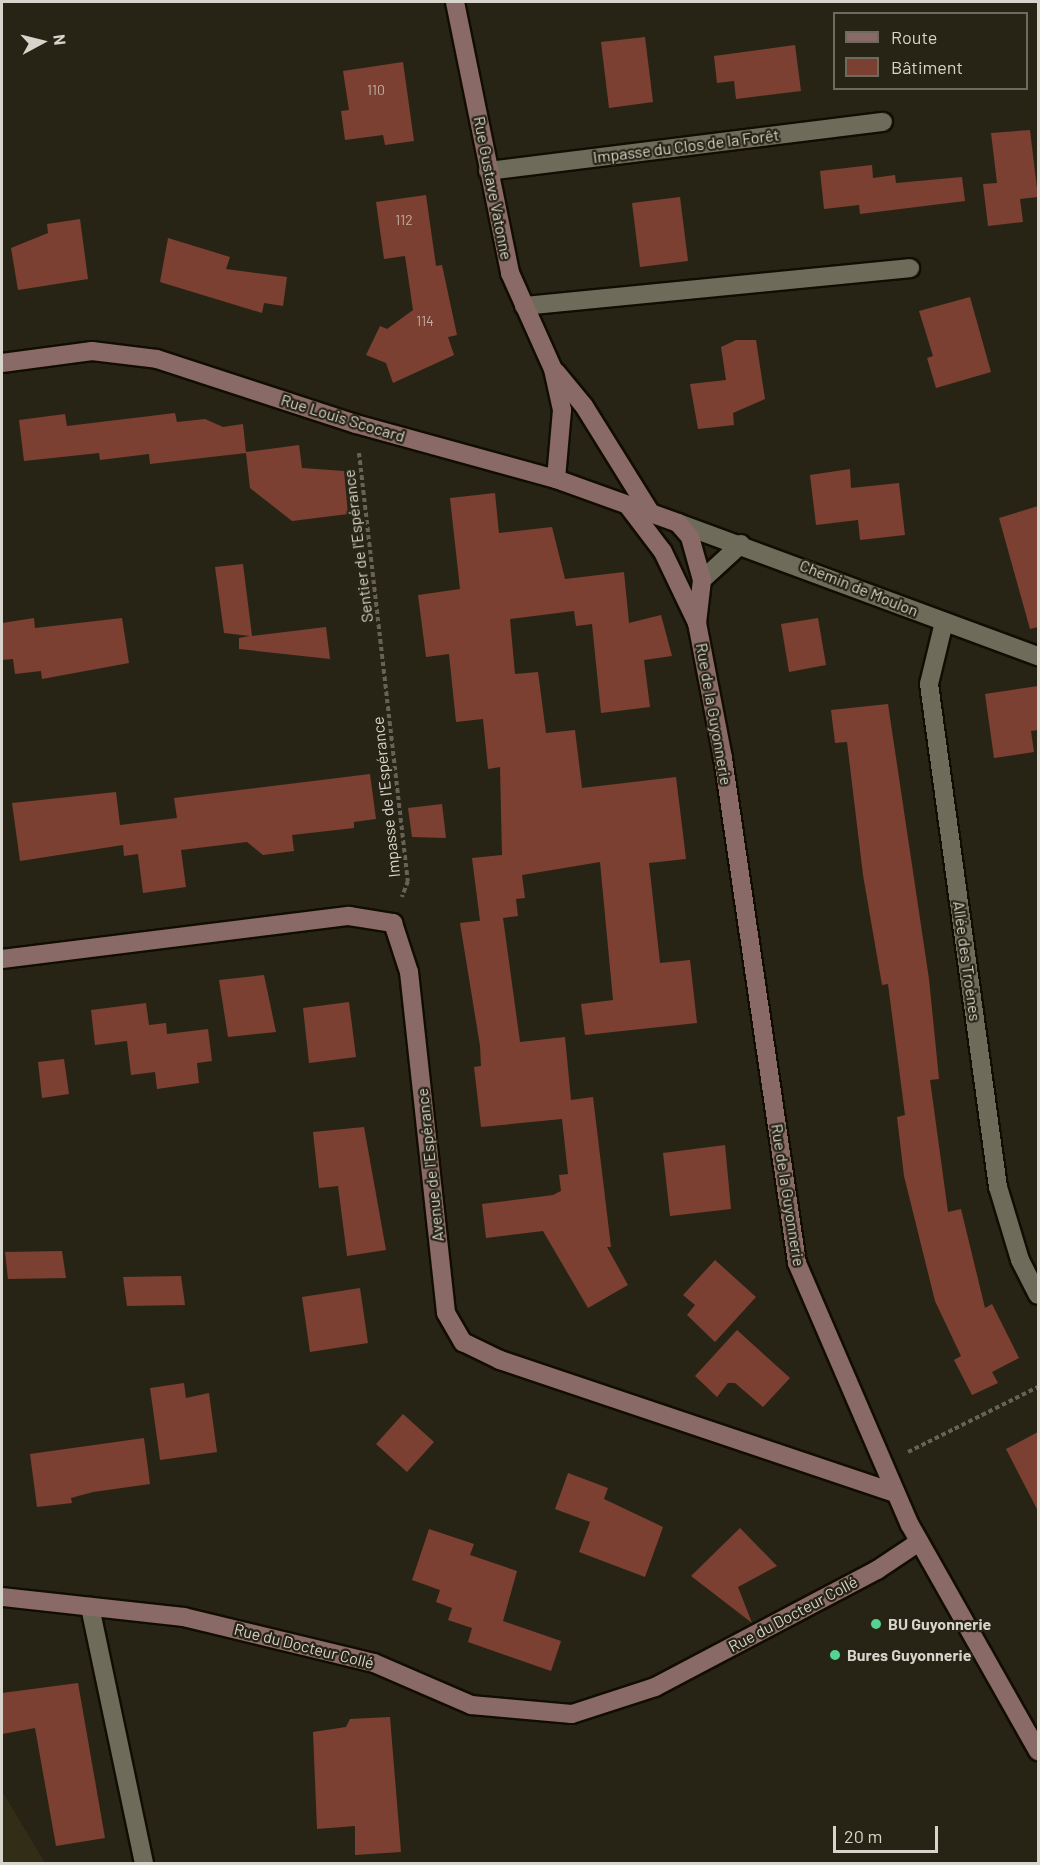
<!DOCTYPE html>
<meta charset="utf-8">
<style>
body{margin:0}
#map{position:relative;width:1040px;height:1865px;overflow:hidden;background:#282415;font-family:Barlow,sans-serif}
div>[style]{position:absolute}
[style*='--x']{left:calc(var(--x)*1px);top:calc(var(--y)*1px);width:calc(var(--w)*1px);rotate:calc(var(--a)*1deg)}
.built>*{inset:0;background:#322d17}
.building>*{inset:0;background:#7b4031}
.path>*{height:4px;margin-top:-2px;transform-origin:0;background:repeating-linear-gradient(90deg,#666356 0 4.5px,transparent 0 7.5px)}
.roads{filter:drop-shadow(2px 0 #110d02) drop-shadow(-2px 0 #110d02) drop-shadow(0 2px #110d02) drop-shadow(0 -2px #110d02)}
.lane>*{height:18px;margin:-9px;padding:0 9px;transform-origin:9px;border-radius:9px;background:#6f6b5a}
.street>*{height:18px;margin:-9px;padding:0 9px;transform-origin:9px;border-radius:9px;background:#6f6b5a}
.secondary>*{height:18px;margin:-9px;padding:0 9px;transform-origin:9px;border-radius:9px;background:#8a6a67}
.dots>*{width:16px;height:16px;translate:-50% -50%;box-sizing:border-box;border:3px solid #282415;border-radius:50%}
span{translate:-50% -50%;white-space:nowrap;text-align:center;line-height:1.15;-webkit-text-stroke:4.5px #282415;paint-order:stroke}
.number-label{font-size:14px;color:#c0afa4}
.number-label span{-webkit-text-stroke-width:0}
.street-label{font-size:16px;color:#d7d4cb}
.poi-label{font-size:16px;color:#d7d4cb;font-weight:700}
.left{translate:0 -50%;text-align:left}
.frame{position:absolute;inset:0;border:3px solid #d7d4cb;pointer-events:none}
.legend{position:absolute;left:833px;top:12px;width:195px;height:78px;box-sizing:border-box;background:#282415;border:2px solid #6e6a5e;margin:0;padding:8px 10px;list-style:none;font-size:18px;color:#d7d4cb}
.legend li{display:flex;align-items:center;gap:12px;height:30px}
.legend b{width:30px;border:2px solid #6e6a5e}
.north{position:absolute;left:12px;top:12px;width:60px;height:60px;-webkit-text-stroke:4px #282415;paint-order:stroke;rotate:83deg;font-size:16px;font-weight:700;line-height:24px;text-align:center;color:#d7d4cb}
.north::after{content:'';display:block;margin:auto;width:21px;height:27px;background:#d7d4cb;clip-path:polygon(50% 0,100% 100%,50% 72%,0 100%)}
.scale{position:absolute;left:833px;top:1826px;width:105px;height:27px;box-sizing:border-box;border:3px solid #d7d4cb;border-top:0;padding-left:8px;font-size:18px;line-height:21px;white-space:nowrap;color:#d7d4cb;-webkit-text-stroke:4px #282415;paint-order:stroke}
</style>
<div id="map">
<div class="built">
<div style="clip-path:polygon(2px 1791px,45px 1863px,2px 1863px)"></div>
</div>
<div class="building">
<div style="clip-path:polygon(645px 37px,653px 102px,609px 108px,601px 42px)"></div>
<div style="clip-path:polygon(795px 45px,801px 91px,736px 99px,734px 81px,717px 83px,714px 56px)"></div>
<div style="clip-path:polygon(403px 62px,414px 141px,385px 145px,383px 135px,345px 140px,341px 111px,349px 110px,343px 71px)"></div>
<div style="clip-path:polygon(1030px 130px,1038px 197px,1020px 199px,1023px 222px,988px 226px,983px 184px,997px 183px,991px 133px)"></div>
<div style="clip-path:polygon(872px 165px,873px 178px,895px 175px,896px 183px,962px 177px,965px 201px,860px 214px,859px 205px,824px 209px,820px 171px)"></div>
<div style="clip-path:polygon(426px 195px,436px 266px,442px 265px,457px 335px,448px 337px,454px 355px,393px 383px,386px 363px,366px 355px,380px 326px,387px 329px,413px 310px,405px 256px,384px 259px,376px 202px)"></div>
<div style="clip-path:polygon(680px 197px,688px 261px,640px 267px,632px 203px)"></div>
<div style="clip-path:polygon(80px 219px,88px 279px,18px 290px,11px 248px,48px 233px,47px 224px)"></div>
<div style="clip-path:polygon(168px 238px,230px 257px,226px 269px,287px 277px,283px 306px,264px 303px,262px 313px,160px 282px)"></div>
<div style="clip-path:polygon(970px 297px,991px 372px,936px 388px,927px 358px,933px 356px,919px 311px)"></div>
<div style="clip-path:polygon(736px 340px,756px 340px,765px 399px,733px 413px,734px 425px,698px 429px,690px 384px,726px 380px,721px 347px)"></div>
<div style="clip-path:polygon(175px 413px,177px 422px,205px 419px,223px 427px,243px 424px,246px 452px,299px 445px,302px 468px,344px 471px,348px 514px,292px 521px,250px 488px,246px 453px,150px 464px,149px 454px,100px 460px,99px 453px,24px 461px,19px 420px,65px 414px,67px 426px)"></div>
<div style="clip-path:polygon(850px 469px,851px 488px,899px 483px,905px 535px,860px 540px,858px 520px,816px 525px,810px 475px)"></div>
<div style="clip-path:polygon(495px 493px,499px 533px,552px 527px,565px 579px,624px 572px,629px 623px,661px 615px,672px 656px,644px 660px,650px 707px,601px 713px,592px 624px,576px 626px,574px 611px,510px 619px,515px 674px,538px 672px,546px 733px,575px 730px,582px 788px,676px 777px,683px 834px,686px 859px,649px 863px,660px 963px,690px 960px,697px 1023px,585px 1035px,581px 1004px,613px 1000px,600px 862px,522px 875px,525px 898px,516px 899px,518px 916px,503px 918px,520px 1042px,565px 1037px,571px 1100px,593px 1097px,611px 1247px,607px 1247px,628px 1285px,588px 1308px,543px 1231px,486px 1238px,482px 1204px,553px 1195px,561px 1191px,559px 1175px,568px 1174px,562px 1119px,481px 1127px,474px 1067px,481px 1066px,480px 1046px,460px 923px,486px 920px,480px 921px,472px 858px,502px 855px,500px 767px,488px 769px,483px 719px,456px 722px,449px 654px,426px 657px,418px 595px,460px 589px,450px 498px)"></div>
<div style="clip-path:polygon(1038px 506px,1038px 627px,1030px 629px,999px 518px)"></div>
<div style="clip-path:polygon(243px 564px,252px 636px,326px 627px,330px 659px,239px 649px,239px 638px,250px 636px,224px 633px,215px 567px)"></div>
<div style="clip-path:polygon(34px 618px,35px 628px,122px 618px,129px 663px,42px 679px,41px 671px,15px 674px,13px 659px,2px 660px,2px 623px)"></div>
<div style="clip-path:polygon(818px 618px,826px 665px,789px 672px,781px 624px)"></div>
<div style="clip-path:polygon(1038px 686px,1038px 730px,1031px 731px,1034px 752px,994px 758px,985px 694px)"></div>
<div style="clip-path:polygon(888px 704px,929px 979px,939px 1079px,930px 1080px,948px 1212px,961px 1209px,985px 1308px,992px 1304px,1019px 1358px,992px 1372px,998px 1383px,972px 1395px,954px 1360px,961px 1356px,935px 1301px,904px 1176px,897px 1117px,905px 1115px,888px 984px,882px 985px,863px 875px,847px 742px,835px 743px,831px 710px)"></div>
<div style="clip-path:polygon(370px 774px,376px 819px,354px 822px,354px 828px,292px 835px,294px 851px,263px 855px,247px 842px,181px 850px,186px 887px,143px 893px,138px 854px,124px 856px,123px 845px,20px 861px,12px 803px,116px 792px,120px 825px,177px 818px,174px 798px)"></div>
<div style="clip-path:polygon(442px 804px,446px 838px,412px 837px,408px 808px)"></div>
<div style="clip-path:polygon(264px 975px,276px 1032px,228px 1037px,219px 980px)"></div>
<div style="clip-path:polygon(349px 1002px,356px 1057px,309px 1063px,303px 1008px)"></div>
<div style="clip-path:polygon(146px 1003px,149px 1025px,166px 1023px,167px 1034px,208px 1029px,212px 1061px,197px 1063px,199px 1083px,157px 1089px,155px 1072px,131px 1075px,127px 1041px,95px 1045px,91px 1010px)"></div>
<div style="clip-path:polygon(64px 1059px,69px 1094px,42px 1098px,38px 1062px)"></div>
<div style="clip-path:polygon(364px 1127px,386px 1250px,347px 1256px,338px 1186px,319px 1188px,313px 1132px)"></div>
<div style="clip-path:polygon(725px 1145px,731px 1209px,670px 1216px,663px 1153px)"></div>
<div style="clip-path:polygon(62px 1251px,66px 1278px,8px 1279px,5px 1252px)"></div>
<div style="clip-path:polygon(715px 1260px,756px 1297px,715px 1342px,687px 1315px,695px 1305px,683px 1295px)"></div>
<div style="clip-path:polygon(181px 1276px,185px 1305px,127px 1306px,123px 1277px)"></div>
<div style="clip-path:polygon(360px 1288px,368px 1343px,310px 1352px,302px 1297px)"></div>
<div style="clip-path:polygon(737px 1330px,790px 1378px,763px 1407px,735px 1383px,728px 1383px,717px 1397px,695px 1376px)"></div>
<div style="clip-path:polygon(184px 1383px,186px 1398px,209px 1393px,217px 1452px,160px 1460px,150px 1388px)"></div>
<div style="clip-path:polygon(403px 1414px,434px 1442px,407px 1472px,376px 1444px)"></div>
<div style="clip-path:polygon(1038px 1432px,1038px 1511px,1006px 1449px)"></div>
<div style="clip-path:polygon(144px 1438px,150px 1484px,93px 1492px,71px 1498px,72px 1503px,37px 1507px,30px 1454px)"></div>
<div style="clip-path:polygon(568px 1473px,608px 1488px,604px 1499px,663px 1527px,645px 1577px,579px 1552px,590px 1522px,555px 1509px)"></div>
<div style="clip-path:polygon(740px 1528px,777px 1566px,738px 1587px,752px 1623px,691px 1576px)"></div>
<div style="clip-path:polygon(429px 1529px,474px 1544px,470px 1555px,517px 1571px,503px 1621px,561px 1641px,551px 1671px,468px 1642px,472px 1628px,448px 1620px,452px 1608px,436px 1602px,440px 1590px,412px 1580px)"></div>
<div style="clip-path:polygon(78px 1683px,105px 1838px,56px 1846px,35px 1728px,2px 1734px,2px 1693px)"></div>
<div style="clip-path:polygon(390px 1717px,401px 1852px,355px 1855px,355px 1826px,317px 1829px,313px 1732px,346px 1727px,350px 1719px)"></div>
</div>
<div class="path">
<div style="--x:359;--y:453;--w:431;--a:83.5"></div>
<div style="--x:408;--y:881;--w:17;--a:111"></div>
<div style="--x:908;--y:1452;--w:145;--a:-26.6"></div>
</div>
<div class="roads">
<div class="lane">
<div style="--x:524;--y:306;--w:388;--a:-5.6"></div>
<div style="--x:90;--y:1607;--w:263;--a:78.1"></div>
</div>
<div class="street">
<div style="--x:488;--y:171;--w:398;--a:-7.1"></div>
<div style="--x:678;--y:523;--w:384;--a:20.3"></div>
<div style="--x:702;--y:580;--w:53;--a:-42.7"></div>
<div style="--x:944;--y:622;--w:64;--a:103.6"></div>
<div style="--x:929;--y:684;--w:508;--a:82.19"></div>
<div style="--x:998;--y:1187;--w:76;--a:73.2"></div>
<div style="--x:1020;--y:1260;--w:39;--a:63"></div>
</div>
<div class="secondary">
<div style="--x:455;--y:2;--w:277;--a:78.5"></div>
<div style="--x:510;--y:273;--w:105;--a:65.9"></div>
<div style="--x:553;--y:369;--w:42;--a:77.6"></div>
<div style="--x:562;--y:410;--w:69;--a:95"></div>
<div style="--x:2;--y:363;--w:91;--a:-7.6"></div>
<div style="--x:92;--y:351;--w:65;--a:7"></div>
<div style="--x:157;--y:359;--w:209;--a:18.1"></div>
<div style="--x:356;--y:424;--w:207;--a:15.4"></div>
<div style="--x:556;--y:479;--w:130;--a:19.8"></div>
<div style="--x:678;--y:523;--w:18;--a:49"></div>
<div style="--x:690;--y:537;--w:45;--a:74.4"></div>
<div style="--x:702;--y:580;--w:43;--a:96.6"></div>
<div style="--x:697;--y:623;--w:137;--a:79.1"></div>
<div style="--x:723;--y:758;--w:510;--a:81.66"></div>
<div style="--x:797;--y:1263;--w:285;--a:66.7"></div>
<div style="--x:910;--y:1525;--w:260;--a:60.5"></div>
<div style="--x:556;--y:372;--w:44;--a:50.5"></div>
<div style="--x:584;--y:406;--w:125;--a:58.1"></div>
<div style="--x:629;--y:507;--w:56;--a:52.9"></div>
<div style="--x:663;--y:552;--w:79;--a:64.4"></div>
<div style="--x:2;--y:959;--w:350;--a:-7.1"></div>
<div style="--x:349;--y:916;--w:45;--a:9"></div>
<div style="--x:393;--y:923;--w:52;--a:71.9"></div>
<div style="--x:409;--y:972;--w:343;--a:83.8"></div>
<div style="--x:446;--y:1313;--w:34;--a:60"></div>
<div style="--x:463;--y:1342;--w:41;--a:25.9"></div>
<div style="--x:500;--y:1360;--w:417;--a:18.6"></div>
<div style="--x:2;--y:1597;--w:183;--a:6.3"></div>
<div style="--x:184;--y:1617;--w:195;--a:13.6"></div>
<div style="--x:374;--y:1663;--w:106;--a:23.4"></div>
<div style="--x:471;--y:1705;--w:101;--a:5.1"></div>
<div style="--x:572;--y:1714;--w:87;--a:-18"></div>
<div style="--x:655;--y:1687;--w:251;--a:-27.8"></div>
<div style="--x:877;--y:1570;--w:50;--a:-33.7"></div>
</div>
</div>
<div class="dots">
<div style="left:876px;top:1624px;background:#55d395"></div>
<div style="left:835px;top:1655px;background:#55d395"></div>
</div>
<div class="number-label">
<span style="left:376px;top:90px">110</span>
<span style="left:404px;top:220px">112</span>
<span style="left:425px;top:321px">114</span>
</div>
<div class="street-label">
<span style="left:686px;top:146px;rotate:-7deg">Impasse du Clos de la Forêt</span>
<span style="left:493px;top:188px;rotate:79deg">Rue Gustave Vatonne</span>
<span style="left:343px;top:418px;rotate:17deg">Rue Louis Scocard</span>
<span style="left:358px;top:546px;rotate:-97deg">Sentier de l'Espérance</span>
<span style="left:859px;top:588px;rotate:22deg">Chemin de Moulon</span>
<span style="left:714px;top:714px;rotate:80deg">Rue de la Guyonnerie</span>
<span style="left:386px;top:797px;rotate:-96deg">Impasse de l'Espérance</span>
<span style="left:967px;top:961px;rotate:82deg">Allée des Troènes</span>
<span style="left:430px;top:1165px;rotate:-96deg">Avenue de l'Espérance</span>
<span style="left:788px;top:1195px;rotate:81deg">Rue de la Guyonnerie</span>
<span style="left:793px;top:1614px;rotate:-28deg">Rue du Docteur Collé</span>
<span style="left:304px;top:1646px;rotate:14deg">Rue du Docteur Collé</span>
</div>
<div class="poi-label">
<span class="left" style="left:888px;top:1624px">BU Guyonnerie</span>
<span class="left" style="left:847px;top:1655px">Bures Guyonnerie</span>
</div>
<div class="frame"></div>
<ul class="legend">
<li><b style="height:8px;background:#8a6a67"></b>Route</li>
<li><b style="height:16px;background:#7b4031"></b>Bâtiment</li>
</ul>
<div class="north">N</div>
<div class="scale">20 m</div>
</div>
